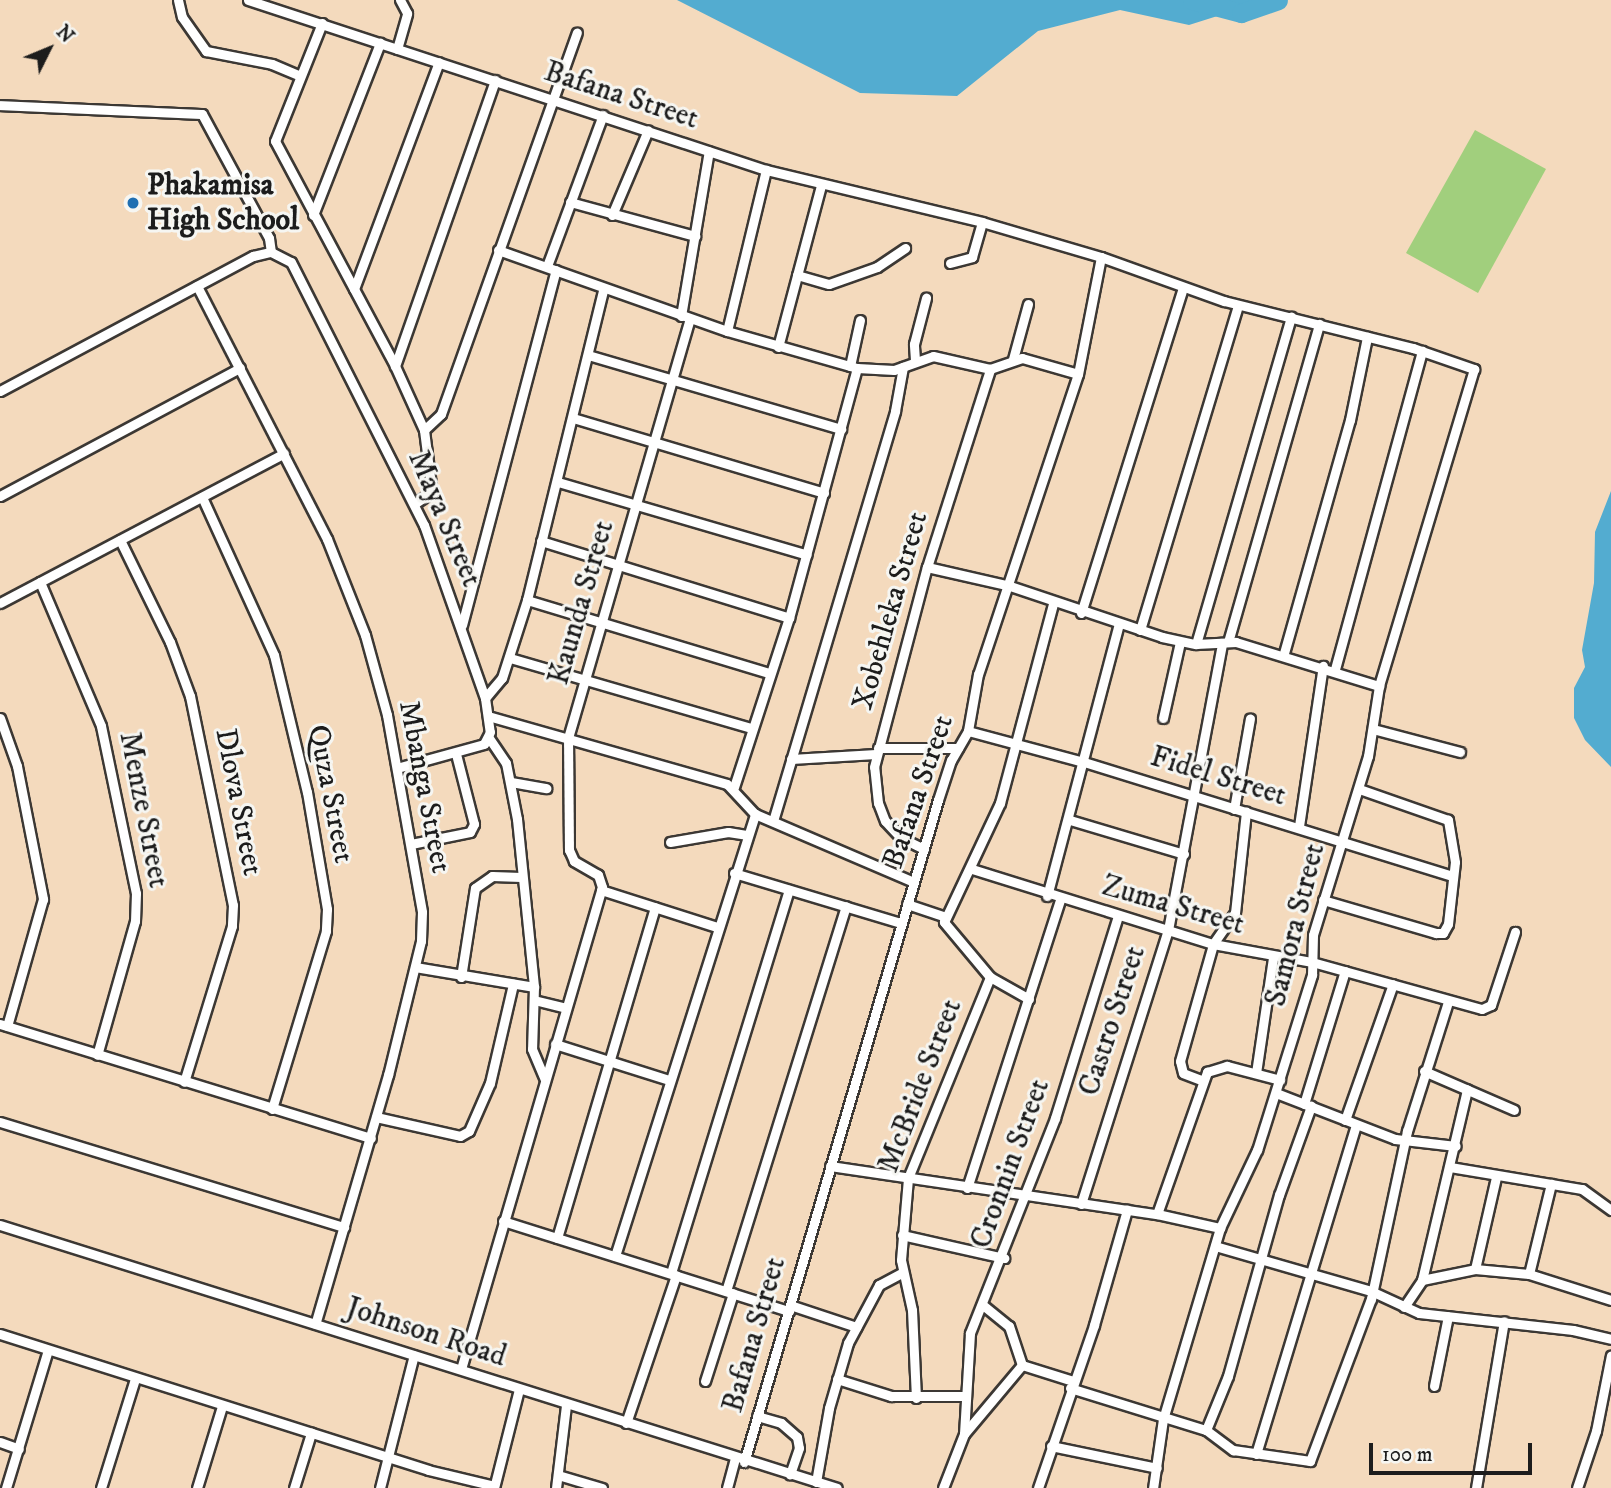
<!DOCTYPE html>
<style>
body{margin:0}
#map{position:relative;width:1611px;height:1488px;overflow:hidden;background:#f4dabd;font-family:"IM FELL DW Pica",serif}
div>[style]{position:absolute}
[style*='--x']{left:calc(var(--x)*1px);top:calc(var(--y)*1px);width:calc(var(--w)*1px);rotate:calc(var(--a)*1deg)}
.green>*{inset:0;background:#a1cf7d}
.water>*{inset:0;background:#53acd0}
.river>*{height:19px;margin:-9.5px;padding:0 9.5px;transform-origin:9.5px;border-radius:9.5px;background:#53acd0}
.roads{filter:drop-shadow(2px 0 #3c3834) drop-shadow(-2px 0 #3c3834) drop-shadow(0 2px #3c3834) drop-shadow(0 -2px #3c3834)}
.minor>*{height:9px;margin:-4.5px;padding:0 4.5px;transform-origin:4.5px;border-radius:4.5px;background:#fff}
.dots>*{width:19px;height:19px;translate:-50% -50%;box-sizing:border-box;border:4px solid #f6f6f2;border-radius:50%}
span{translate:-50% -50%;white-space:nowrap;text-align:center;line-height:1.15;-webkit-text-stroke:6px #f6f6f2;paint-order:stroke}
.street-label{font-size:30px;color:#1c1c1c}
.poi-label{font-size:30px;color:#1c1c1c;font-weight:700}
.left{translate:0 -50%;text-align:left}
.north{position:absolute;left:14px;top:14px;width:70px;height:70px;-webkit-text-stroke:5px #f6f6f2;paint-order:stroke;rotate:47deg;font-size:19px;font-weight:700;line-height:28px;text-align:center;color:#1c1c1c}
.north::after{content:'';display:block;margin:auto;width:24px;height:32px;background:#1c1c1c;clip-path:polygon(50% 0,100% 100%,50% 72%,0 100%)}
.scale{position:absolute;left:1369px;top:1443px;width:163px;height:32px;box-sizing:border-box;border:4px solid #1c1c1c;border-top:0;padding-left:9px;font-size:21px;line-height:24px;white-space:nowrap;color:#1c1c1c;-webkit-text-stroke:5px #f6f6f2;paint-order:stroke}
</style>
<div id="map">
<div class="green">
<div style="clip-path:polygon(1475px 130px,1546px 169px,1478px 293px,1406px 253px)"></div>
</div>
<div class="water">
<div style="clip-path:polygon(677px 0,1268px 0,1189px 25px,1120px 10px,1038px 31px,957px 96px,860px 93px)"></div>
<div style="clip-path:polygon(1611px 491px,1611px 767px,1585px 740px,1574px 718px,1574px 688px,1585px 667px,1582px 650px,1594px 583px,1595px 532px)"></div>
</div>
<div class="river">
<div style="--x:1192;--y:0;--w:51;--a:14.9"></div>
<div style="--x:1241;--y:13;--w:39;--a:-19"></div>
</div>
<div class="roads">
<div class="minor">
<div style="--x:178;--y:0;--w:17;--a:77"></div>
<div style="--x:182;--y:17;--w:42;--a:54.8"></div>
<div style="--x:206;--y:51;--w:67;--a:11.1"></div>
<div style="--x:272;--y:64;--w:30;--a:23"></div>
<div style="--x:248;--y:0;--w:545;--a:18.17"></div>
<div style="--x:766;--y:170;--w:222;--a:13.5"></div>
<div style="--x:982;--y:222;--w:124;--a:16.4"></div>
<div style="--x:1101;--y:257;--w:119;--a:101.1"></div>
<div style="--x:1078;--y:374;--w:316;--a:108.4"></div>
<div style="--x:978;--y:674;--w:58;--a:100"></div>
<div style="--x:968;--y:731;--w:34;--a:120"></div>
<div style="--x:951;--y:760;--w:42;--a:108"></div>
<div style="--x:938;--y:800;--w:690;--a:106.33"></div>
<div style="--x:322;--y:23;--w:127;--a:111.7"></div>
<div style="--x:275;--y:141;--w:255;--a:61.9"></div>
<div style="--x:395;--y:366;--w:70;--a:65.6"></div>
<div style="--x:424;--y:430;--w:55;--a:82.7"></div>
<div style="--x:431;--y:485;--w:12;--a:114"></div>
<div style="--x:426;--y:496;--w:14;--a:146"></div>
<div style="--x:397;--y:49;--w:37;--a:-74"></div>
<div style="--x:407;--y:13;--w:15;--a:-118"></div>
<div style="--x:0;--y:105;--w:202;--a:2.6"></div>
<div style="--x:202;--y:114;--w:141;--a:61.6"></div>
<div style="--x:269;--y:238;--w:14;--a:82"></div>
<div style="--x:570;--y:202;--w:130;--a:15.2"></div>
<div style="--x:313;--y:215;--w:185;--a:-68.7"></div>
<div style="--x:612;--y:215;--w:92;--a:-67"></div>
<div style="--x:498;--y:250;--w:243;--a:19.5"></div>
<div style="--x:727;--y:331;--w:135;--a:15.9"></div>
<div style="--x:857;--y:368;--w:37;--a:3"></div>
<div style="--x:894;--y:370;--w:41;--a:-19.7"></div>
<div style="--x:933;--y:356;--w:58;--a:12.8"></div>
<div style="--x:990;--y:369;--w:34;--a:-19"></div>
<div style="--x:1022;--y:358;--w:58;--a:15.9"></div>
<div style="--x:1101;--y:257;--w:131;--a:19.7"></div>
<div style="--x:1224;--y:301;--w:195;--a:14"></div>
<div style="--x:1413;--y:348;--w:65;--a:19"></div>
<div style="--x:1474;--y:369;--w:331;--a:106.7"></div>
<div style="--x:1379;--y:686;--w:71;--a:98.9"></div>
<div style="--x:1368;--y:756;--w:187;--a:107.1"></div>
<div style="--x:1313;--y:935;--w:40;--a:91.4"></div>
<div style="--x:1312;--y:975;--w:183;--a:107.4"></div>
<div style="--x:1257;--y:1150;--w:86;--a:115.4"></div>
<div style="--x:1220;--y:1228;--w:199;--a:106.6"></div>
<div style="--x:1163;--y:1419;--w:70;--a:98.2"></div>
<div style="--x:950;--y:263;--w:23;--a:-15"></div>
<div style="--x:972;--y:257;--w:36;--a:-74"></div>
<div style="--x:547;--y:266;--w:161;--a:-69.7"></div>
<div style="--x:797;--y:275;--w:33;--a:16"></div>
<div style="--x:829;--y:284;--w:51;--a:-19.5"></div>
<div style="--x:877;--y:267;--w:34;--a:-34"></div>
<div style="--x:197;--y:286;--w:284;--a:62.8"></div>
<div style="--x:327;--y:539;--w:103;--a:68.4"></div>
<div style="--x:365;--y:635;--w:83;--a:74.6"></div>
<div style="--x:387;--y:715;--w:200;--a:79.9"></div>
<div style="--x:422;--y:912;--w:29;--a:92"></div>
<div style="--x:421;--y:941;--w:138;--a:103.8"></div>
<div style="--x:388;--y:1075;--w:259;--a:106.3"></div>
<div style="--x:354;--y:289;--w:242;--a:-69.5"></div>
<div style="--x:681;--y:316;--w:167;--a:-80.4"></div>
<div style="--x:727;--y:331;--w:166;--a:-76.4"></div>
<div style="--x:778;--y:347;--w:168;--a:-75.1"></div>
<div style="--x:588;--y:355;--w:264;--a:16.3"></div>
<div style="--x:1013;--y:359;--w:57;--a:-74.7"></div>
<div style="--x:915;--y:360;--w:16;--a:-94"></div>
<div style="--x:914;--y:344;--w:48;--a:-75.4"></div>
<div style="--x:395;--y:366;--w:303;--a:-70.7"></div>
<div style="--x:850;--y:366;--w:47;--a:-77.7"></div>
<div style="--x:0;--y:391;--w:287;--a:-28.1"></div>
<div style="--x:253;--y:256;--w:18;--a:-13"></div>
<div style="--x:271;--y:252;--w:22;--a:27"></div>
<div style="--x:291;--y:262;--w:295;--a:63.2"></div>
<div style="--x:424;--y:525;--w:183;--a:70.6"></div>
<div style="--x:485;--y:698;--w:34;--a:82"></div>
<div style="--x:490;--y:732;--w:13;--a:117"></div>
<div style="--x:484;--y:744;--w:90;--a:164.6"></div>
<div style="--x:573;--y:418;--w:262;--a:16.6"></div>
<div style="--x:424;--y:430;--w:23;--a:-43"></div>
<div style="--x:441;--y:414;--w:405;--a:-70.4"></div>
<div style="--x:558;--y:482;--w:259;--a:16.3"></div>
<div style="--x:0;--y:496;--w:272;--a:-28.1"></div>
<div style="--x:202;--y:497;--w:174;--a:65.5"></div>
<div style="--x:274;--y:655;--w:141;--a:76.5"></div>
<div style="--x:307;--y:792;--w:119;--a:80.3"></div>
<div style="--x:327;--y:909;--w:22;--a:93"></div>
<div style="--x:326;--y:931;--w:186;--a:106.9"></div>
<div style="--x:120;--y:540;--w:114;--a:63.9"></div>
<div style="--x:170;--y:642;--w:58;--a:69.7"></div>
<div style="--x:190;--y:696;--w:213;--a:78.4"></div>
<div style="--x:233;--y:905;--w:21;--a:93"></div>
<div style="--x:232;--y:926;--w:163;--a:107.1"></div>
<div style="--x:541;--y:541;--w:260;--a:17.2"></div>
<div style="--x:927;--y:567;--w:85;--a:12.9"></div>
<div style="--x:1010;--y:586;--w:160;--a:18.5"></div>
<div style="--x:1162;--y:637;--w:35;--a:12"></div>
<div style="--x:1196;--y:644;--w:40;--a:-2.9"></div>
<div style="--x:1236;--y:642;--w:150;--a:17.1"></div>
<div style="--x:40;--y:582;--w:156;--a:67"></div>
<div style="--x:101;--y:726;--w:171;--a:78.2"></div>
<div style="--x:136;--y:893;--w:28;--a:92"></div>
<div style="--x:135;--y:921;--w:139;--a:105.8"></div>
<div style="--x:527;--y:600;--w:253;--a:16.8"></div>
<div style="--x:0;--y:603;--w:321;--a:-27.8"></div>
<div style="--x:1081;--y:613;--w:341;--a:-72.6"></div>
<div style="--x:462;--y:625;--w:367;--a:-75.2"></div>
<div style="--x:1140;--y:630;--w:339;--a:-73.2"></div>
<div style="--x:1228;--y:642;--w:331;--a:-74"></div>
<div style="--x:1196;--y:644;--w:341;--a:-73.8"></div>
<div style="--x:1284;--y:653;--w:242;--a:-74.2"></div>
<div style="--x:1350;--y:420;--w:85;--a:-78.4"></div>
<div style="--x:510;--y:658;--w:251;--a:16.2"></div>
<div style="--x:1335;--y:669;--w:330;--a:-74.7"></div>
<div style="--x:485;--y:698;--w:26;--a:-50"></div>
<div style="--x:502;--y:678;--w:82;--a:-72.2"></div>
<div style="--x:527;--y:600;--w:319;--a:-76.2"></div>
<div style="--x:488;--y:716;--w:248;--a:15.9"></div>
<div style="--x:727;--y:784;--w:41;--a:47"></div>
<div style="--x:755;--y:814;--w:173;--a:23.2"></div>
<div style="--x:0;--y:718;--w:51;--a:70.5"></div>
<div style="--x:17;--y:766;--w:136;--a:78.9"></div>
<div style="--x:43;--y:899;--w:132;--a:105.8"></div>
<div style="--x:1163;--y:718;--w:78;--a:-77.4"></div>
<div style="--x:1373;--y:729;--w:90;--a:14.8"></div>
<div style="--x:968;--y:731;--w:120;--a:15"></div>
<div style="--x:1084;--y:762;--w:386;--a:17.2"></div>
<div style="--x:489;--y:738;--w:30;--a:56"></div>
<div style="--x:506;--y:763;--w:57;--a:78.9"></div>
<div style="--x:517;--y:819;--w:169;--a:84.2"></div>
<div style="--x:534;--y:987;--w:62;--a:91.8"></div>
<div style="--x:532;--y:1049;--w:33;--a:67"></div>
<div style="--x:878;--y:748;--w:80;--a:0"></div>
<div style="--x:791;--y:759;--w:85;--a:-3.4"></div>
<div style="--x:511;--y:782;--w:36;--a:10"></div>
<div style="--x:734;--y:787;--w:178;--a:-72"></div>
<div style="--x:789;--y:618;--w:259;--a:-74.8"></div>
<div style="--x:1234;--y:809;--w:92;--a:-80"></div>
<div style="--x:1070;--y:820;--w:119;--a:16.6"></div>
<div style="--x:773;--y:821;--w:428;--a:-73.4"></div>
<div style="--x:895;--y:411;--w:45;--a:-79.7"></div>
<div style="--x:1299;--y:826;--w:162;--a:-81.5"></div>
<div style="--x:670;--y:842;--w:59;--a:-9.8"></div>
<div style="--x:728;--y:832;--w:20;--a:9"></div>
<div style="--x:411;--y:844;--w:60;--a:-11.5"></div>
<div style="--x:470;--y:832;--w:9;--a:-63"></div>
<div style="--x:474;--y:824;--w:72;--a:-104.4"></div>
<div style="--x:924;--y:849;--w:25;--a:-154"></div>
<div style="--x:901;--y:838;--w:23;--a:-133"></div>
<div style="--x:885;--y:821;--w:19;--a:-111"></div>
<div style="--x:878;--y:803;--w:36;--a:-96"></div>
<div style="--x:874;--y:767;--w:207;--a:-75.2"></div>
<div style="--x:927;--y:567;--w:208;--a:-72.3"></div>
<div style="--x:972;--y:869;--w:252;--a:17.3"></div>
<div style="--x:1213;--y:944;--w:101;--a:10.3"></div>
<div style="--x:1312;--y:962;--w:176;--a:15.5"></div>
<div style="--x:1482;--y:1009;--w:10;--a:-24"></div>
<div style="--x:1491;--y:1005;--w:77;--a:-71.8"></div>
<div style="--x:734;--y:873;--w:174;--a:16.7"></div>
<div style="--x:601;--y:890;--w:122;--a:17.7"></div>
<div style="--x:1047;--y:896;--w:282;--a:-75.2"></div>
<div style="--x:1323;--y:900;--w:118;--a:16.3"></div>
<div style="--x:1436;--y:933;--w:7;--a:0"></div>
<div style="--x:1443;--y:933;--w:10;--a:-61"></div>
<div style="--x:1448;--y:924;--w:62;--a:-83.6"></div>
<div style="--x:1455;--y:862;--w:43;--a:-99.5"></div>
<div style="--x:1448;--y:820;--w:94;--a:-160.8"></div>
<div style="--x:907;--y:904;--w:41;--a:18.4"></div>
<div style="--x:415;--y:967;--w:121;--a:9.5"></div>
<div style="--x:461;--y:977;--w:90;--a:-81.1"></div>
<div style="--x:475;--y:888;--w:21;--a:-35"></div>
<div style="--x:492;--y:876;--w:29;--a:2"></div>
<div style="--x:1029;--y:999;--w:45;--a:-150.6"></div>
<div style="--x:990;--y:977;--w:72;--a:-129.9"></div>
<div style="--x:944;--y:922;--w:132;--a:-64.8"></div>
<div style="--x:1000;--y:803;--w:206;--a:-75.1"></div>
<div style="--x:534;--y:1000;--w:33;--a:14"></div>
<div style="--x:0;--y:1024;--w:388;--a:17.1"></div>
<div style="--x:555;--y:1044;--w:120;--a:17.5"></div>
<div style="--x:1424;--y:1071;--w:98;--a:23.4"></div>
<div style="--x:1256;--y:1073;--w:116;--a:-81.6"></div>
<div style="--x:1201;--y:1080;--w:19;--a:-159"></div>
<div style="--x:1183;--y:1073;--w:12;--a:-104"></div>
<div style="--x:1180;--y:1061;--w:122;--a:-74.2"></div>
<div style="--x:1213;--y:944;--w:38;--a:-55"></div>
<div style="--x:1235;--y:913;--w:102;--a:-83.8"></div>
<div style="--x:1276;--y:1093;--w:128;--a:21.1"></div>
<div style="--x:1395;--y:1139;--w:61;--a:6.5"></div>
<div style="--x:1304;--y:1104;--w:139;--a:-72.9"></div>
<div style="--x:376;--y:1117;--w:86;--a:12.7"></div>
<div style="--x:460;--y:1136;--w:10;--a:-29"></div>
<div style="--x:469;--y:1131;--w:52;--a:-66.4"></div>
<div style="--x:490;--y:1083;--w:102;--a:-76.9"></div>
<div style="--x:1345;--y:1120;--w:144;--a:-70.6"></div>
<div style="--x:0;--y:1122;--w:360;--a:17"></div>
<div style="--x:830;--y:1166;--w:331;--a:8.4"></div>
<div style="--x:1157;--y:1214;--w:65;--a:12.5"></div>
<div style="--x:1450;--y:1167;--w:134;--a:9.5"></div>
<div style="--x:1582;--y:1189;--w:36;--a:36"></div>
<div style="--x:967;--y:1188;--w:303;--a:-72.1"></div>
<div style="--x:1081;--y:1204;--w:287;--a:-72.4"></div>
<div style="--x:1168;--y:930;--w:292;--a:-79.3"></div>
<div style="--x:1157;--y:1214;--w:151;--a:-70.6"></div>
<div style="--x:1207;--y:1072;--w:21;--a:-17"></div>
<div style="--x:1227;--y:1066;--w:55;--a:14.8"></div>
<div style="--x:503;--y:1221;--w:300;--a:17.5"></div>
<div style="--x:0;--y:1225;--w:877;--a:17.44"></div>
<div style="--x:902;--y:1235;--w:105;--a:12.7"></div>
<div style="--x:557;--y:1238;--w:345;--a:-73.5"></div>
<div style="--x:1215;--y:1246;--w:162;--a:16.1"></div>
<div style="--x:1371;--y:1291;--w:53;--a:24.6"></div>
<div style="--x:1419;--y:1313;--w:155;--a:6.3"></div>
<div style="--x:1573;--y:1330;--w:39;--a:13"></div>
<div style="--x:615;--y:1256;--w:464;--a:-72.4"></div>
<div style="--x:1475;--y:1269;--w:94;--a:-77.1"></div>
<div style="--x:671;--y:1273;--w:401;--a:-72.9"></div>
<div style="--x:1529;--y:1274;--w:93;--a:-76.3"></div>
<div style="--x:1422;--y:1280;--w:54;--a:-11.7"></div>
<div style="--x:1475;--y:1269;--w:54;--a:5.3"></div>
<div style="--x:1529;--y:1274;--w:86;--a:17.6"></div>
<div style="--x:726;--y:1291;--w:403;--a:-72.7"></div>
<div style="--x:790;--y:1305;--w:70;--a:18.4"></div>
<div style="--x:984;--y:1306;--w:32;--a:39"></div>
<div style="--x:1009;--y:1326;--w:41;--a:71.6"></div>
<div style="--x:1404;--y:1307;--w:32;--a:-56"></div>
<div style="--x:1422;--y:1280;--w:196;--a:-76.7"></div>
<div style="--x:0;--y:1334;--w:449;--a:17.6"></div>
<div style="--x:428;--y:1470;--w:68;--a:13.6"></div>
<div style="--x:1022;--y:1365;--w:53;--a:17.4"></div>
<div style="--x:461;--y:1369;--w:502;--a:-73.69"></div>
<div style="--x:602;--y:887;--w:13;--a:-108"></div>
<div style="--x:598;--y:875;--w:28;--a:-150"></div>
<div style="--x:574;--y:861;--w:12;--a:-114"></div>
<div style="--x:569;--y:850;--w:112;--a:-90.5"></div>
<div style="--x:568;--y:738;--w:436;--a:-73.8"></div>
<div style="--x:837;--y:1379;--w:57;--a:17.5"></div>
<div style="--x:891;--y:1396;--w:73;--a:0"></div>
<div style="--x:705;--y:1381;--w:92;--a:-72.3"></div>
<div style="--x:1434;--y:1386;--w:71;--a:-78.7"></div>
<div style="--x:1070;--y:1388;--w:142;--a:17.2"></div>
<div style="--x:1206;--y:1430;--w:34;--a:37"></div>
<div style="--x:1233;--y:1450;--w:78;--a:8.1"></div>
<div style="--x:1310;--y:1461;--w:173;--a:-69.4"></div>
<div style="--x:1371;--y:1299;--w:172;--a:-77.9"></div>
<div style="--x:1407;--y:1131;--w:135;--a:-72.4"></div>
<div style="--x:916;--y:1398;--w:88;--a:-92.6"></div>
<div style="--x:912;--y:1310;--w:51;--a:-102.4"></div>
<div style="--x:901;--y:1260;--w:82;--a:-85.1"></div>
<div style="--x:908;--y:1178;--w:217;--a:-67.8"></div>
<div style="--x:757;--y:1416;--w:25;--a:16"></div>
<div style="--x:781;--y:1423;--w:21;--a:41"></div>
<div style="--x:797;--y:1437;--w:11;--a:80"></div>
<div style="--x:799;--y:1448;--w:28;--a:109"></div>
<div style="--x:626;--y:1423;--w:156;--a:-71.3"></div>
<div style="--x:1206;--y:1430;--w:58;--a:-67.8"></div>
<div style="--x:1228;--y:1376;--w:188;--a:-74.3"></div>
<div style="--x:1279;--y:1195;--w:95;--a:-70.2"></div>
<div style="--x:964;--y:1434;--w:90;--a:-50"></div>
<div style="--x:0;--y:1442;--w:20;--a:20"></div>
<div style="--x:1051;--y:1446;--w:108;--a:11.7"></div>
<div style="--x:1256;--y:1454;--w:344;--a:-73.1"></div>
<div style="--x:558;--y:1475;--w:46;--a:16.5"></div>
<div style="--x:816;--y:1482;--w:75;--a:-80"></div>
<div style="--x:829;--y:1408;--w:68;--a:-73.7"></div>
<div style="--x:848;--y:1343;--w:66;--a:-61.9"></div>
<div style="--x:879;--y:1285;--w:26;--a:-28"></div>
<div style="--x:6;--y:1488;--w:144;--a:-73.1"></div>
<div style="--x:101;--y:1488;--w:114;--a:-72.7"></div>
<div style="--x:197;--y:1488;--w:86;--a:-73"></div>
<div style="--x:294;--y:1488;--w:58;--a:-72.8"></div>
<div style="--x:380;--y:1488;--w:137;--a:-75.7"></div>
<div style="--x:494;--y:1488;--w:102;--a:-75.8"></div>
<div style="--x:556;--y:1488;--w:84;--a:-83.1"></div>
<div style="--x:727;--y:1488;--w:30;--a:-75"></div>
<div style="--x:943;--y:1488;--w:58;--a:-68.7"></div>
<div style="--x:964;--y:1434;--w:101;--a:-86.6"></div>
<div style="--x:970;--y:1333;--w:231;--a:-68.4"></div>
<div style="--x:1055;--y:1118;--w:212;--a:-72.7"></div>
<div style="--x:1038;--y:1488;--w:172;--a:-71"></div>
<div style="--x:1094;--y:1325;--w:120;--a:-74"></div>
<div style="--x:1476;--y:1488;--w:169;--a:-80.5"></div>
<div style="--x:1577;--y:1488;--w:60;--a:-71.6"></div>
<div style="--x:1596;--y:1431;--w:77;--a:-78.8"></div>
</div>
</div>
<div class="dots">
<div style="left:133px;top:203px;background:#1f6fb2"></div>
</div>
<div class="street-label">
<span style="left:621px;top:96px;rotate:18deg">Bafana Street</span>
<span style="left:444px;top:519px;rotate:67deg">Maya Street</span>
<span style="left:582px;top:603px;rotate:-74deg">Kaunda Street</span>
<span style="left:891px;top:611px;rotate:-74deg">Xobehleka Street</span>
<span style="left:1218px;top:777px;rotate:17deg">Fidel Street</span>
<span style="left:424px;top:787px;rotate:79deg">Mbanga Street</span>
<span style="left:919px;top:792px;rotate:-71deg">Bafana Street</span>
<span style="left:330px;top:794px;rotate:79deg">Quza Street</span>
<span style="left:238px;top:802px;rotate:79deg">Dlova Street</span>
<span style="left:143px;top:810px;rotate:79deg">Menze Street</span>
<span style="left:1173px;top:906px;rotate:16deg">Zuma Street</span>
<span style="left:1296px;top:925px;rotate:-76deg">Samora Street</span>
<span style="left:1113px;top:1021px;rotate:-72deg">Castro Street</span>
<span style="left:921px;top:1086px;rotate:-69deg">McBride Street</span>
<span style="left:1011px;top:1164px;rotate:-70deg">Cronnin Street</span>
<span style="left:426px;top:1333px;rotate:18deg">Johnson Road</span>
<span style="left:755px;top:1335px;rotate:-74deg">Bafana Street</span>
</div>
<div class="poi-label">
<span class="left" style="left:147px;top:203px">Phakamisa<br>High School</span>
</div>
<div class="north">N</div>
<div class="scale">100 m</div>
</div>
